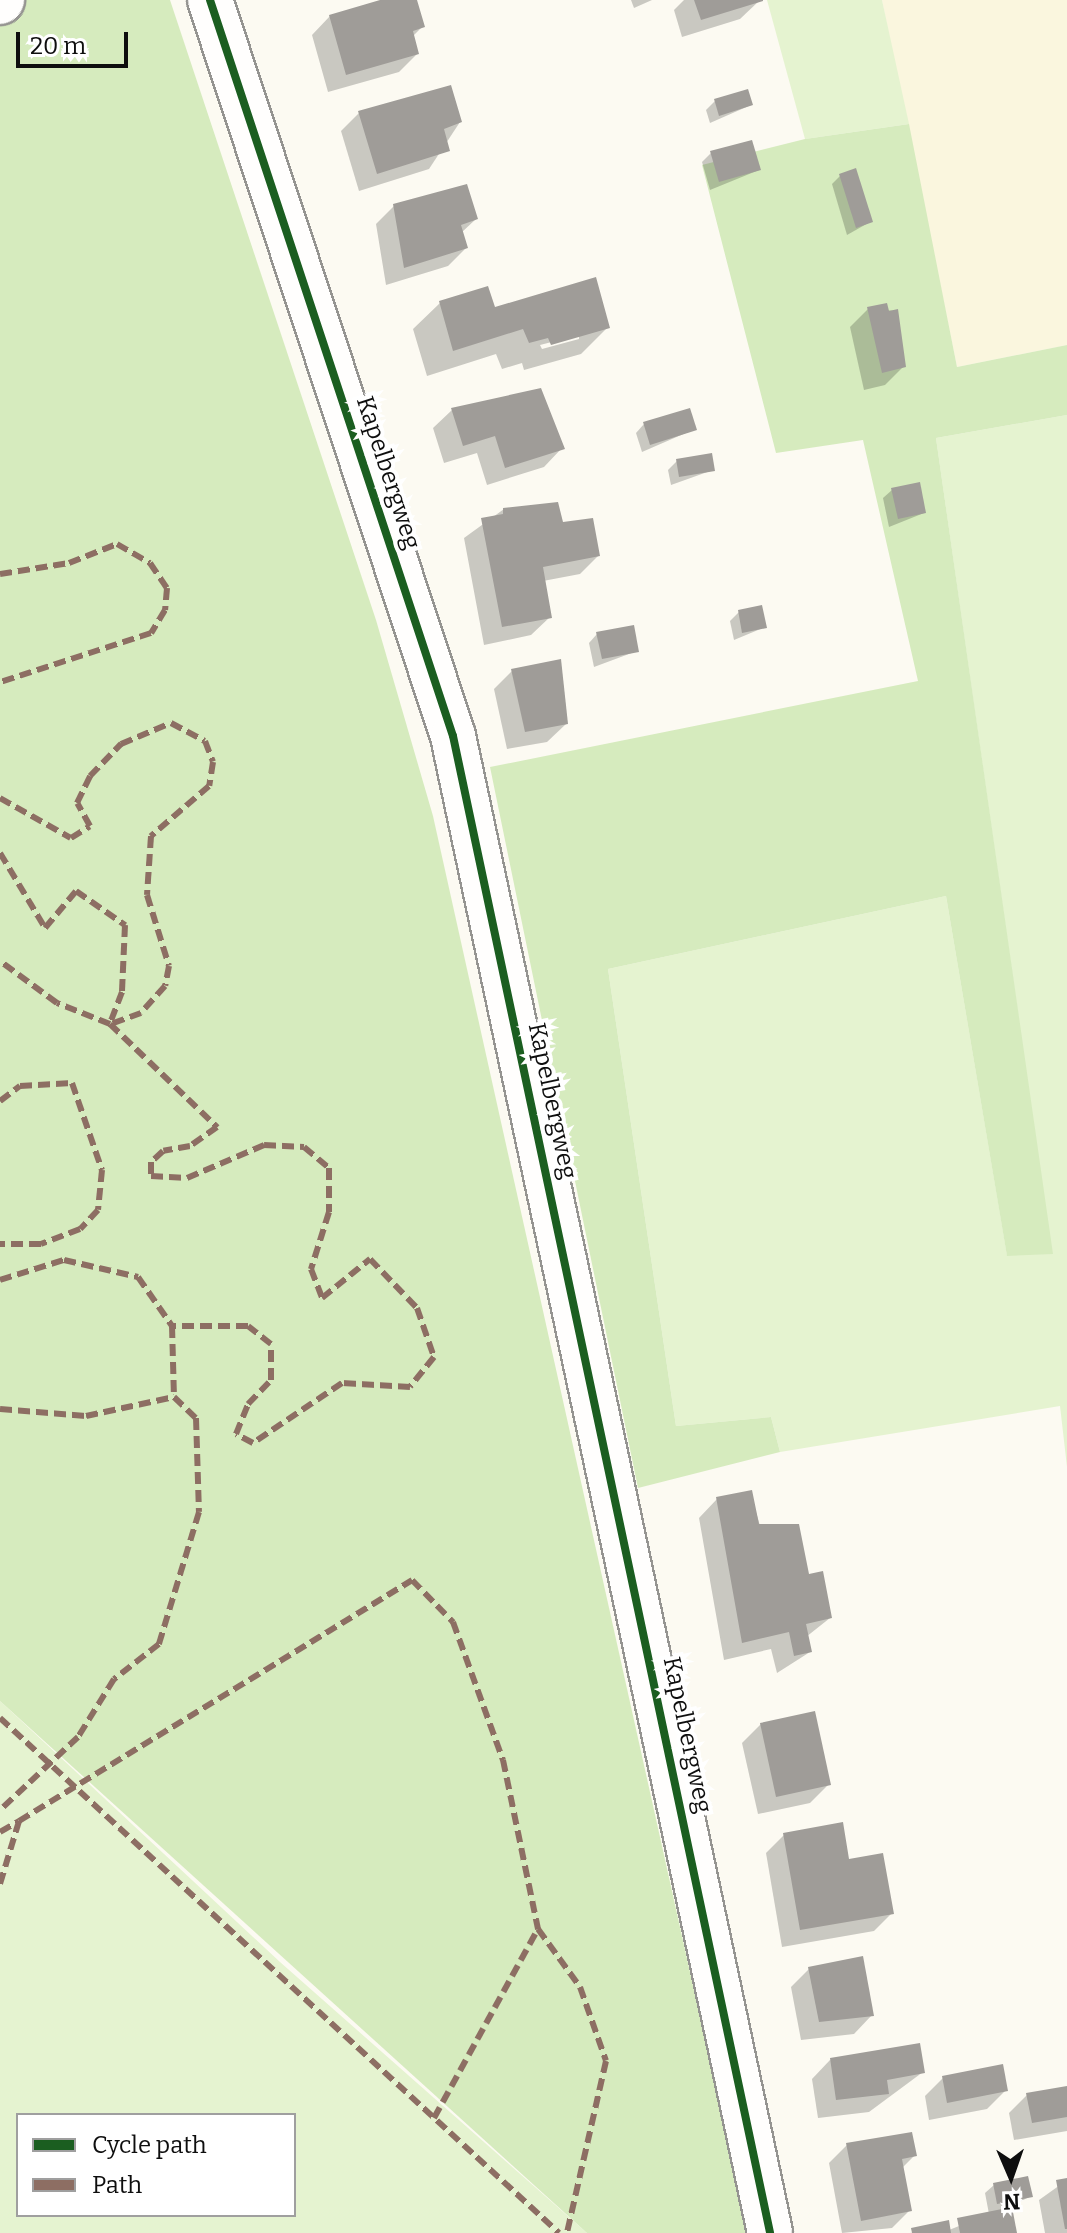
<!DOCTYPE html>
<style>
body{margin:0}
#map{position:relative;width:1067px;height:2233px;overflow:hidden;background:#fcfaf2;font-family:Bitter,serif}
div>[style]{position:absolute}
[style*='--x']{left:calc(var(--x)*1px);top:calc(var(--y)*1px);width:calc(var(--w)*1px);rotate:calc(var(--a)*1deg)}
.farmland>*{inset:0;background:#faf6de}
.green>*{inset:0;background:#e5f3d0}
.forest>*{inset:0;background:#d6ebbe}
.shadow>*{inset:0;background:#0003}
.building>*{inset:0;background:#9f9c98}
.roads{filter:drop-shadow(2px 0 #959491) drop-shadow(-2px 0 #959491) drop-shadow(0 2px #959491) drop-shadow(0 -2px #959491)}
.street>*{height:44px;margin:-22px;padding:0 22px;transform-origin:22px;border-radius:22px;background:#fffefd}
.quiet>*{height:6px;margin-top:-3px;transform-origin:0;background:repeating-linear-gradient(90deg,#8d6e63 0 12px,transparent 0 18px)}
.cycleway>*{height:8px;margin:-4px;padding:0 4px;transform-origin:4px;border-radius:4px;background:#1b5e20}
span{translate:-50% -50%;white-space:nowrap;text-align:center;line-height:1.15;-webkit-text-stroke:8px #fff;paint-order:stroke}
.street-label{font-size:24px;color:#0e0e0e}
.legend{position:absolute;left:16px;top:2113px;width:280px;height:104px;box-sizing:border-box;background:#fff;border:2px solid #9f9f9f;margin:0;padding:10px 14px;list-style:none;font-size:24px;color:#0e0e0e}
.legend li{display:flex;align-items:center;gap:16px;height:40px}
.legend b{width:40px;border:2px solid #9f9f9f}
.north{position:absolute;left:971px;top:2137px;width:80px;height:80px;-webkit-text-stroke:6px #fff;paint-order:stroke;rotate:178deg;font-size:22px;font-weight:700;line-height:32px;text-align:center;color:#0e0e0e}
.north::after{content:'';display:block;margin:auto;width:28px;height:36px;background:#0e0e0e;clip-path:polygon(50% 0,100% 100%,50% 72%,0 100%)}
.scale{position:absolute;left:16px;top:32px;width:112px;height:36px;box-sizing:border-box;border:4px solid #0e0e0e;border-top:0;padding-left:10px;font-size:24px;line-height:28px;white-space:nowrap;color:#0e0e0e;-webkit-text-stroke:6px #fff;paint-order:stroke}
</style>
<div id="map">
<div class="farmland">
<div style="clip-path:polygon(882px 0,1067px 0,1067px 345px,957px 367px)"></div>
</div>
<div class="green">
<div style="clip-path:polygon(767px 0,882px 0,909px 124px,805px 139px)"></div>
<div style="clip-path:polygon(1067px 415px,1067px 1467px,1060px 1406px,780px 1452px,771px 1417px,676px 1426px,608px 969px,946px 896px,1007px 1255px,1052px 1253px,936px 438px)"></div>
<div style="clip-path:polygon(evenodd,0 1701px,280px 1962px,587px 2233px,0 2233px,0 1701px,18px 2115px,294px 2115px,294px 2215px,18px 2215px,18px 2115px)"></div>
</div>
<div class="forest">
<div style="clip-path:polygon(26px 0,170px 0,376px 620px,433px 816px,748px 2233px,587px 2233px,0 1701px,0 20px)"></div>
<div style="clip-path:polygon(909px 124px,957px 367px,1067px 345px,1067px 415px,936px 438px,1053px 1254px,1007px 1256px,946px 896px,608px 969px,676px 1426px,771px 1417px,780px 1452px,638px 1488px,490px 767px,918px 681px,863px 440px,776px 453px,702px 165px,805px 139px)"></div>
</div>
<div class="shadow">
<div style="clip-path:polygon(388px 0,415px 0,423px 26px,412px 37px,417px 54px,399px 72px,328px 92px,312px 35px,330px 16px)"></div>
<div style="clip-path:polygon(631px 0,652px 0,634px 8px)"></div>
<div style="clip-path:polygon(684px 0,758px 0,759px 1px,740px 19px,682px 37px,674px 10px)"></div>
<div style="clip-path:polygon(715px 101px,751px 105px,710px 123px,706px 110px)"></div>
<div style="clip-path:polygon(359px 113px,460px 122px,429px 169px,359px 191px,341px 131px)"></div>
<div style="clip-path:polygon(711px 153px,759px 170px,710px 190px,702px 162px)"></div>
<div style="clip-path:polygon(840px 176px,870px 222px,847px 235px,832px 184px)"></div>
<div style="clip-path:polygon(394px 206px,476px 219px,461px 233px,466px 248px,448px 266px,386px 285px,376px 224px)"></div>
<div style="clip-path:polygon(evenodd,440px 303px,493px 309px,608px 327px,581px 354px,524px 370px,522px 363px,502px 369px,496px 354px,427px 376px,413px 329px,440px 303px,579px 335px,579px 339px,542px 349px,540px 345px,579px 335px)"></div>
<div style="clip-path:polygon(868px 309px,897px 311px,903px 367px,885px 385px,864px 390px,850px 327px)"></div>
<div style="clip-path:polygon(539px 391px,562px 448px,544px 467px,487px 485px,477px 453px,444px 463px,433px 428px,452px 410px)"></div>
<div style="clip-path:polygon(644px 424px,695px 429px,642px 452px,636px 433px)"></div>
<div style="clip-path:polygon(677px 461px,713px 470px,671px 485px,668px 470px)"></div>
<div style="clip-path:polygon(892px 490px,924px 513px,889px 527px,883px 498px)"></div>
<div style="clip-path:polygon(504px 509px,561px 525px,598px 556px,580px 574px,543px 581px,550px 617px,531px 635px,484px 645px,464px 538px)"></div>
<div style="clip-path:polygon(739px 612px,765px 627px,734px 640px,730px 621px)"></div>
<div style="clip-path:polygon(597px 634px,637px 651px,594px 667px,589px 643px)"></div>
<div style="clip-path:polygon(512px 671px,566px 724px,547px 742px,507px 749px,494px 689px)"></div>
<div style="clip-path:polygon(750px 1492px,761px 1529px,808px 1576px,830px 1618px,806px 1637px,810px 1652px,777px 1673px,771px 1649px,724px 1660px,699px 1518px,717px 1499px)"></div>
<div style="clip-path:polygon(761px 1724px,828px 1785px,810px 1803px,758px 1814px,742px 1743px)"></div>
<div style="clip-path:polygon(784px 1835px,848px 1861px,892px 1913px,874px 1931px,782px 1947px,766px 1853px)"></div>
<div style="clip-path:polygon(809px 1969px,872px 2015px,854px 2034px,801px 2040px,791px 1987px)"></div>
<div style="clip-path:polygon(830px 2060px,923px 2072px,869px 2112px,818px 2118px,812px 2079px)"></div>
<div style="clip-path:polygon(943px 2078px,1006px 2090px,987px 2109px,929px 2120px,925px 2096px)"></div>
<div style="clip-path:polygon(1067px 2088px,1067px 2131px,1014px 2140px,1009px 2113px,1027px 2095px)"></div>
<div style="clip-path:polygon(847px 2145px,915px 2155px,902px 2168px,910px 2210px,892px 2228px,842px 2233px,829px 2163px)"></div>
<div style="clip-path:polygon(1067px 2180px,1067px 2233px,1045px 2233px,1039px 2200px)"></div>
<div style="clip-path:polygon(994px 2185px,1031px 2196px,1010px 2207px,1015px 2233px,909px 2233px,949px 2230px,989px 2214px,985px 2193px)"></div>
</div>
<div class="building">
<div style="clip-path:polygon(380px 0,417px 0,425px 27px,413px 31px,419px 54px,346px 75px,329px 15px)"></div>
<div style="clip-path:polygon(694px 0,763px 0,763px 1px,701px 20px)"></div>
<div style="clip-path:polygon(451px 85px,462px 122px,444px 129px,450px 151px,377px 174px,358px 111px)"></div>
<div style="clip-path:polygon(748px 89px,753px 105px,719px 116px,714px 99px)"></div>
<div style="clip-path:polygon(752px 140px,761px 170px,719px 182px,710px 151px)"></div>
<div style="clip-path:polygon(856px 168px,873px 222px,856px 228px,839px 174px)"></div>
<div style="clip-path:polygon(467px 184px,478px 219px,461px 225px,468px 248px,404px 268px,393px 204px)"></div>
<div style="clip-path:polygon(596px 277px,610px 328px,551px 345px,548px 338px,529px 343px,523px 329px,453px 351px,439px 301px,488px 286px,495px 307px)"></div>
<div style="clip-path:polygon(887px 303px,889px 311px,898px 309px,906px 367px,882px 373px,867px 307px)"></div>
<div style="clip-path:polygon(541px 388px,565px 449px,505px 468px,495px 436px,463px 446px,451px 408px)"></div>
<div style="clip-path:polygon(690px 408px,697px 430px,650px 445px,643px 422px)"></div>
<div style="clip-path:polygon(712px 453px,715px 471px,679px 477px,676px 459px)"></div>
<div style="clip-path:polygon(920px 482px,926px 513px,898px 519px,891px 488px)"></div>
<div style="clip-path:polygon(558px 502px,563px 522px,593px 518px,600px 556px,543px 567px,552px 618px,502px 627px,481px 518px,503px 514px,503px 508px)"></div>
<div style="clip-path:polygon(762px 605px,767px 628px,742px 633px,738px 610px)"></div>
<div style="clip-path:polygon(634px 625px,639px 652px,602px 659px,596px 632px)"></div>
<div style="clip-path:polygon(561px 659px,568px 724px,525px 732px,511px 669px)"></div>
<div style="clip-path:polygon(752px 1490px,759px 1524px,799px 1524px,809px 1574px,823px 1571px,832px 1618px,806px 1624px,812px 1652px,794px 1656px,789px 1632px,742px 1643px,716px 1497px)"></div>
<div style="clip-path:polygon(815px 1711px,831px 1785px,776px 1797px,760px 1723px)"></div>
<div style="clip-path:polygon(843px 1822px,849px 1859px,883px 1853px,894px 1914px,800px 1930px,783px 1833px)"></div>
<div style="clip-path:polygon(863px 1956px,874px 2016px,819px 2022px,808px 1967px)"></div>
<div style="clip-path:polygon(920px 2043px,925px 2073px,887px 2080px,889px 2094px,836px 2100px,830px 2058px)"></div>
<div style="clip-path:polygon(1003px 2064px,1008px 2091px,947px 2103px,942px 2076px)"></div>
<div style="clip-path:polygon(1067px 2086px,1067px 2117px,1032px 2123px,1026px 2093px)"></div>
<div style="clip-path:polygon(912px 2132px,917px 2156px,902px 2159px,912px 2211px,861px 2221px,846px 2143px)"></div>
<div style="clip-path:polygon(1028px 2176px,1033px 2197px,997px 2204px,993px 2183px)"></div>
<div style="clip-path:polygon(1067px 2178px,1067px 2229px,1065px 2229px,1056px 2180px)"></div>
<div style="clip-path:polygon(1012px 2207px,1017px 2233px,960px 2233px,957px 2218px)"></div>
<div style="clip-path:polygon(949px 2220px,951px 2233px,912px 2233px,911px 2228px)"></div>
</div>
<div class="roads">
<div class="street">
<div style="--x:210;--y:0;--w:775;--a:71.73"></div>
<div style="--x:453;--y:736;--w:1530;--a:78.04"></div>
<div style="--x:0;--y:2;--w:3;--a:-45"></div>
</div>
</div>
<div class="quiet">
<div style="--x:0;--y:574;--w:70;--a:-9.1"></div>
<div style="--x:69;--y:563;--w:52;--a:-21.6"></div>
<div style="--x:117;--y:544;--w:38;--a:30"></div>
<div style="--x:150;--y:563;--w:30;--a:56"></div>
<div style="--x:167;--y:588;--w:22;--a:95"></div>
<div style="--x:165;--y:610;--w:27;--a:121"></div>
<div style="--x:151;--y:633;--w:159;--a:162"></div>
<div style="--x:0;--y:798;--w:81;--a:29.4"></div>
<div style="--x:71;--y:838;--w:22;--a:-32"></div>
<div style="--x:90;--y:826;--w:26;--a:-119"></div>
<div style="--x:77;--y:803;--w:30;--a:-64"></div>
<div style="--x:90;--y:776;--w:45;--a:-45.9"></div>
<div style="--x:121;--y:744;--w:54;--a:-22.8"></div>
<div style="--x:171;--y:723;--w:38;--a:28"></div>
<div style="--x:205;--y:741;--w:22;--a:69"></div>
<div style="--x:213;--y:762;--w:24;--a:99"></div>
<div style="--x:209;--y:786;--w:77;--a:139.2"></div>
<div style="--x:151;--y:836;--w:59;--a:93.9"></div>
<div style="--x:147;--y:895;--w:74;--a:72.8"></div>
<div style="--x:169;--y:966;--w:20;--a:101"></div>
<div style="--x:165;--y:986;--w:36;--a:132"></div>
<div style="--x:141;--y:1013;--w:33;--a:160"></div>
<div style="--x:110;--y:1024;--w:57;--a:-158.4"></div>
<div style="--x:57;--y:1003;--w:71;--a:-143.6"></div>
<div style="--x:0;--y:853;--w:87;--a:59"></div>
<div style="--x:45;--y:928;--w:48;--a:-50"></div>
<div style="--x:76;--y:891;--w:60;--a:34.8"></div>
<div style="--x:125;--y:925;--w:67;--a:92.6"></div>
<div style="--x:122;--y:992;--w:34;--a:111"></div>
<div style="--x:110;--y:1024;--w:149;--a:43.9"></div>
<div style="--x:217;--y:1127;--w:33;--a:145"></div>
<div style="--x:190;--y:1146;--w:27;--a:170"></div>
<div style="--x:163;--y:1151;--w:16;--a:137"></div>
<div style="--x:151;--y:1162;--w:14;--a:90"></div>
<div style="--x:151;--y:1176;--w:36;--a:3"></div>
<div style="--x:187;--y:1178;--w:84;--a:-23.2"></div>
<div style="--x:264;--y:1145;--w:40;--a:2.9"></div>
<div style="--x:304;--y:1147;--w:33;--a:40"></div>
<div style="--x:329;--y:1168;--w:44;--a:90"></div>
<div style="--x:329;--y:1212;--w:60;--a:107.5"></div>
<div style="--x:311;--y:1269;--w:31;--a:69"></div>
<div style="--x:322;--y:1298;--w:62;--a:-39.1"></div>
<div style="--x:370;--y:1259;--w:68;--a:46.2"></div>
<div style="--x:417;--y:1308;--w:52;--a:70.9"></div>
<div style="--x:434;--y:1357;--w:38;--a:129"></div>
<div style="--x:410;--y:1387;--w:68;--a:-176.6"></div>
<div style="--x:342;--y:1383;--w:107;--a:146"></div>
<div style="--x:253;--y:1443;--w:19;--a:-152"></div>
<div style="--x:236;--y:1434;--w:32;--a:-68"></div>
<div style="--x:248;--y:1404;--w:33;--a:-46"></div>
<div style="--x:271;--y:1380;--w:36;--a:-90"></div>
<div style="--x:271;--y:1344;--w:29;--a:-142"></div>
<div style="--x:248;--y:1326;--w:76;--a:180"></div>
<div style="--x:0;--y:1101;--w:25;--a:-37"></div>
<div style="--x:20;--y:1086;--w:52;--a:-3.3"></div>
<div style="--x:72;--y:1083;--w:92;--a:71"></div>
<div style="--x:102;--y:1170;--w:40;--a:95.7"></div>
<div style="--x:98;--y:1210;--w:26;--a:133"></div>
<div style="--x:80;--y:1229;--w:42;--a:159"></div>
<div style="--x:41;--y:1244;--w:41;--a:180"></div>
<div style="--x:0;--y:1280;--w:67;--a:-17.4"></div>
<div style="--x:64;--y:1260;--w:76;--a:12.9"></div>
<div style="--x:138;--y:1277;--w:60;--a:55.2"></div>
<div style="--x:172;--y:1326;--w:71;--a:88.4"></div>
<div style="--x:174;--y:1397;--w:30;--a:44"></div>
<div style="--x:196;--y:1418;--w:94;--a:88.2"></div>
<div style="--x:199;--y:1512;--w:138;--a:106.9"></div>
<div style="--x:159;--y:1644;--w:57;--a:142.1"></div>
<div style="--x:114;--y:1679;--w:68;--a:121.8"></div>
<div style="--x:78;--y:1737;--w:107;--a:136.9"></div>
<div style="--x:0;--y:1409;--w:86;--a:4.7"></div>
<div style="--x:86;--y:1416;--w:90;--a:-12.2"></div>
<div style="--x:0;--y:1718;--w:760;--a:42.65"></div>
<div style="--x:0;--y:1832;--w:22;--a:-30"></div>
<div style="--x:0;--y:1884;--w:66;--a:-73.2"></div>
<div style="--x:19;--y:1821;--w:461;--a:-31.5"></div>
<div style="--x:412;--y:1580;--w:59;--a:45.7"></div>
<div style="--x:453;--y:1622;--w:147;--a:70.1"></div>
<div style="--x:503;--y:1760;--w:173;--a:78.3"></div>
<div style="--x:538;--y:1929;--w:72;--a:54.1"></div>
<div style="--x:580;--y:1987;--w:78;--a:70.6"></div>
<div style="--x:606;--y:2061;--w:176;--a:102.8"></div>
<div style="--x:434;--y:2118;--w:216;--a:-61.2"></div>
</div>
<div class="cycleway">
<div style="--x:210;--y:0;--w:775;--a:71.73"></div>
<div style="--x:453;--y:736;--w:1530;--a:78.04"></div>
</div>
<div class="street-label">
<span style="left:388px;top:473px;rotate:72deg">Kapelbergweg</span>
<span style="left:552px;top:1101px;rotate:78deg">Kapelbergweg</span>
<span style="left:687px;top:1735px;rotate:78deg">Kapelbergweg</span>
</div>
<ul class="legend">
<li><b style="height:10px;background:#1b5e20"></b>Cycle path</li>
<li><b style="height:10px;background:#8d6e63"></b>Path</li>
</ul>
<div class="north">N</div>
<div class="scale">20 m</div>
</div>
